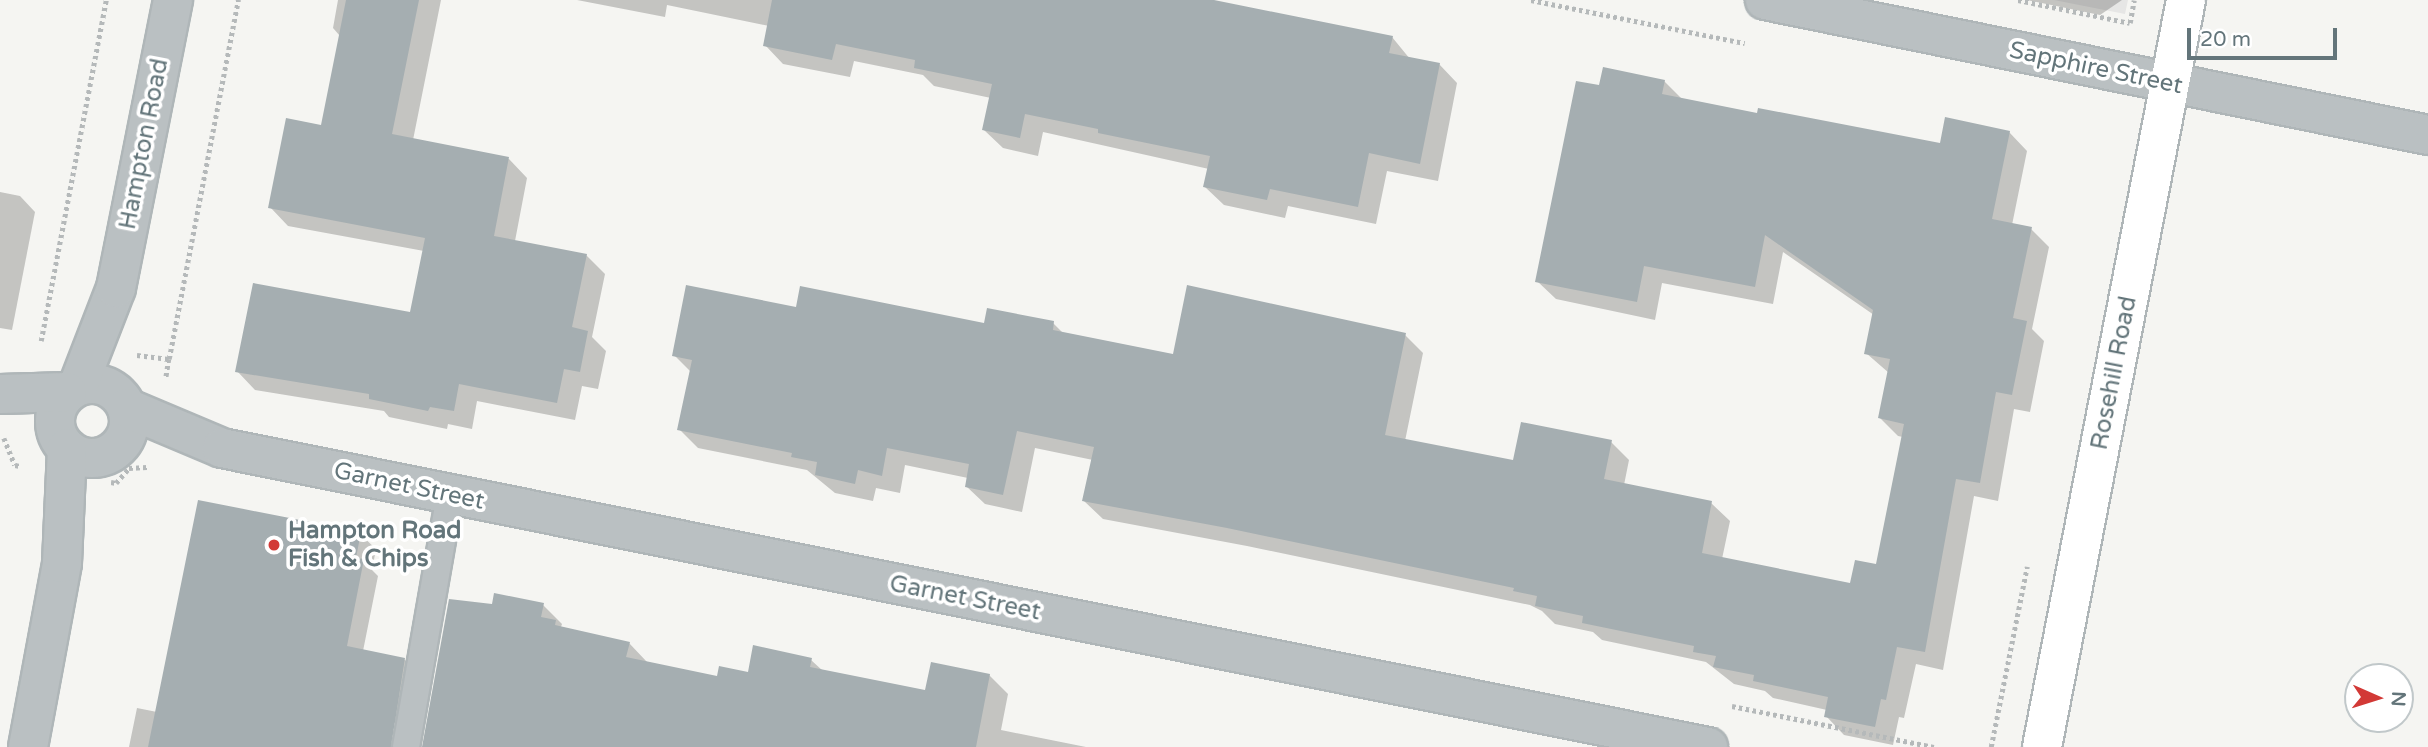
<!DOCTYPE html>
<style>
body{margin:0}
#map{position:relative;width:2428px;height:747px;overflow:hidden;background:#f5f5f2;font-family:"Varela Round",sans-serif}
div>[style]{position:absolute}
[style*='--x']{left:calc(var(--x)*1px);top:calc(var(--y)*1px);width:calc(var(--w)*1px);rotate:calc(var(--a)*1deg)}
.built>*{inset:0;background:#e6e6e5}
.shadow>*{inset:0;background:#0003}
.building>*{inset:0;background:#a5aeb1}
.path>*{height:4.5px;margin-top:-2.25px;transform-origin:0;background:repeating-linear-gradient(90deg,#b5b9ba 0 3.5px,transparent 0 7px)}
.roads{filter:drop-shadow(2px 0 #afb6b8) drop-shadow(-2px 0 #afb6b8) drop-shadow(0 2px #afb6b8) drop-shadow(0 -2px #afb6b8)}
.lane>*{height:26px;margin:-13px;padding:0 13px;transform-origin:13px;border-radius:13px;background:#bac0c2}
.street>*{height:38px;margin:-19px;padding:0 19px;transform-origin:19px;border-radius:19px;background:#bac0c2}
.street>.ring{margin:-19px;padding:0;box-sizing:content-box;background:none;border:38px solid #bac0c2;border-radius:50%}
.secondary>*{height:38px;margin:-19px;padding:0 19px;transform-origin:19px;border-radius:19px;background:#fff}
.dots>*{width:19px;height:19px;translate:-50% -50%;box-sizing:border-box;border:4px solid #fff;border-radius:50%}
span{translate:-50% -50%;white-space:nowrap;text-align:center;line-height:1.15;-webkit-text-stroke:7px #fff;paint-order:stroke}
.street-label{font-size:24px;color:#63757a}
.poi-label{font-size:24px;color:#63757a;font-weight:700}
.left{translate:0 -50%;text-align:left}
.north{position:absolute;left:2344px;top:663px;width:70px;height:70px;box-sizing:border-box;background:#fff;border:2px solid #c1c8ca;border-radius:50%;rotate:93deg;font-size:19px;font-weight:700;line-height:28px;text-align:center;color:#63757a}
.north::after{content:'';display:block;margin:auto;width:24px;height:32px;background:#d23936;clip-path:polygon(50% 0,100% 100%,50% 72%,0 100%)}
.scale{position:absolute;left:2187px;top:28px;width:150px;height:32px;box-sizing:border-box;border:4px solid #63757a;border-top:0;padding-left:9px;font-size:21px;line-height:24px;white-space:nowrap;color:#63757a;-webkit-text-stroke:5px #fff;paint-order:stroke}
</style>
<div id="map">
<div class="built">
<div style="clip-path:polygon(2054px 0,2128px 0,2125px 14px)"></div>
</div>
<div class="shadow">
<div style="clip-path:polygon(338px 0,441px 0,413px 140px,509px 159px,527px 178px,515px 241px,586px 255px,605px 274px,592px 337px,606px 351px,598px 389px,582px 386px,575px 420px,477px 401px,472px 429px,448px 424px,447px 429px,389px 417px,384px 411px,255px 390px,237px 371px,412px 314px,424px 251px,288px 226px,270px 207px,322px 127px,340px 36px,333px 28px)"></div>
<div style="clip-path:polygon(577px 0,1207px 0,1392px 37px,1410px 59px,1439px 64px,1457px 83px,1438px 181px,1387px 171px,1376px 224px,1288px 206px,1285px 218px,1224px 205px,1205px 187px,1209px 169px,1043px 132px,1038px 156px,1003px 148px,984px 130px,991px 98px,934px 86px,923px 75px,854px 61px,850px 77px,783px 64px,765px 45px,769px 26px,667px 5px,665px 17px)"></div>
<div style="clip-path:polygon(2027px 0,2122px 0,2100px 15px)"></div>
<div style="clip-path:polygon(1664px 81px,1683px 100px,1758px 115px,1942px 145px,2009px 132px,2027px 151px,2012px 225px,2031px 229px,2049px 247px,2032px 329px,2044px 341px,2030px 412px,2014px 409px,1998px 501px,1974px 496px,1943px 670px,1916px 664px,1904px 718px,1899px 717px,1893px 745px,1844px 735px,1826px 716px,1827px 710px,1773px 698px,1765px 691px,1734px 684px,1706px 662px,1602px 640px,1593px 632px,1555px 624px,1542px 611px,1530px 605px,1247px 546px,1103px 519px,1084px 501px,1093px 460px,1035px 448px,1022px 512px,985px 504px,966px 486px,968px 478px,905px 465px,900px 493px,876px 488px,873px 501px,835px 493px,807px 470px,698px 448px,679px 429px,691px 372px,674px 355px,798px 310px,986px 325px,1053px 323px,1065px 335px,1174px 356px,1405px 335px,1423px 353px,1405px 441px,1514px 462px,1611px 442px,1629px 460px,1624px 485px,1711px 503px,1730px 521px,1722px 559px,1852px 585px,1877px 566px,1903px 437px,1898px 436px,1880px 418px,1889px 373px,1866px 353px,1874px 315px,1783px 252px,1773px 304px,1662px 283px,1655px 320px,1556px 299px,1537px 281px,1601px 87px)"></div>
<div style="clip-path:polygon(0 192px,20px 196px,35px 212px,12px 330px,0 328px)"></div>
<div style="clip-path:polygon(360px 534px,376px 549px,372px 570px,378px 576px,363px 651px,405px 660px,420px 675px,411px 726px,369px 719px,362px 747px,129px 747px,137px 708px,157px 712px)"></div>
<div style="clip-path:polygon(543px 605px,562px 624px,561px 627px,629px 643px,647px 662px,718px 678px,811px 660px,823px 671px,927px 692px,989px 675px,1008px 694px,1001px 730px,1086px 747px,432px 747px,493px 606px)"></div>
</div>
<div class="building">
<div style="clip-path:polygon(346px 0,419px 0,392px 134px,509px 157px,494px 236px,587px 254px,572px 327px,588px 331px,580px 372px,564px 369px,557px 403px,459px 384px,454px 411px,430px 407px,428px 411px,369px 399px,369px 394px,235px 372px,253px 283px,410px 312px,425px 238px,268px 208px,286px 118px,321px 125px)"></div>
<div style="clip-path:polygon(772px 0,1214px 0,1393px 36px,1389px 53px,1440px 63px,1420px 164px,1369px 153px,1358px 207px,1270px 189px,1267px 200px,1203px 187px,1210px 156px,1098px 133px,1098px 129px,1025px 114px,1020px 138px,982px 130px,992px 84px,914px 68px,915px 60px,836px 44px,832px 60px,763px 46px)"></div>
<div style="clip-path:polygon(1603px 67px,1665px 80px,1662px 94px,1757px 113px,1758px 108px,1940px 143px,1945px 117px,2010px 131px,1992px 219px,2032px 227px,2013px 318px,2027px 321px,2012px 395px,1996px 392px,1980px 483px,1956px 479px,1925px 652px,1897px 647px,1886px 700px,1881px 699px,1875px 727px,1824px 717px,1828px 697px,1753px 681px,1754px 675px,1713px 667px,1716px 656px,1693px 652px,1694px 646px,1582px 623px,1583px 616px,1535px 606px,1537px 596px,1513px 591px,1514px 588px,1227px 528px,1082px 501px,1094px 447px,1017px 431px,1003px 495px,965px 487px,969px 464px,887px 448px,882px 476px,858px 470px,855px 484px,815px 475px,817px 462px,791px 457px,792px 453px,677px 430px,692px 360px,672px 356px,686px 285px,796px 307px,800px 286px,984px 323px,987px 308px,1054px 321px,1053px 330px,1173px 354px,1187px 285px,1406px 333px,1385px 435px,1513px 460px,1521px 422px,1612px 440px,1604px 479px,1712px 501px,1702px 553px,1850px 583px,1855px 560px,1876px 564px,1904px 424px,1878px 418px,1890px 359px,1864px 354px,1873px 310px,1765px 235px,1755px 287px,1644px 266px,1637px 302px,1535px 282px,1576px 81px,1599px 85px)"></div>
<div style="clip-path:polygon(198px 500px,361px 532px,356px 558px,364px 559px,347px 646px,405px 658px,391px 747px,148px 747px)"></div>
<div style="clip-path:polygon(494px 593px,544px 603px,541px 617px,556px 620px,555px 625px,630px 642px,626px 657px,717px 676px,719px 666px,748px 672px,753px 645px,812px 658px,810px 667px,925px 690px,931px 662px,990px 674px,976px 747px,422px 747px,449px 599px,492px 604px)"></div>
</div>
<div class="path">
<div style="--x:1531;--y:0;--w:218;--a:11.4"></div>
<div style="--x:2018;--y:0;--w:114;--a:11.6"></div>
<div style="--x:2130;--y:23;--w:23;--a:-80"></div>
<div style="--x:41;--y:341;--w:347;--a:-79.2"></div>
<div style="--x:137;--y:355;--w:32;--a:7"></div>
<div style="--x:169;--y:359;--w:18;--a:99"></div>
<div style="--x:169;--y:359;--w:366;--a:-79.1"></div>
<div style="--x:4;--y:438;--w:29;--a:68"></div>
<div style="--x:15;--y:465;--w:5;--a:11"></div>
<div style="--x:111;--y:482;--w:5;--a:11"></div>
<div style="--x:116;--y:483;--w:20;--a:-49"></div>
<div style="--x:129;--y:468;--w:18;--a:-3"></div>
<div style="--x:1732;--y:706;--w:206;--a:11.5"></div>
<div style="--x:1991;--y:747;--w:184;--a:-78.7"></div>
</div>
<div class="roads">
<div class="lane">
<div style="--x:406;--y:747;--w:256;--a:-80.1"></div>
</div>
<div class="street">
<div style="--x:1765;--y:0;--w:677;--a:11.51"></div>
<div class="ring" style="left:55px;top:384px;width:36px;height:36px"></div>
<div style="--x:78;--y:386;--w:105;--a:-68.8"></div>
<div style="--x:116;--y:288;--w:294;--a:-78.8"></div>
<div style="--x:0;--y:394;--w:67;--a:-1.7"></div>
<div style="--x:127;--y:408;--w:103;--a:22.8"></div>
<div style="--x:222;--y:448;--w:1516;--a:11.38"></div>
<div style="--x:28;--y:747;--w:187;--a:-79.5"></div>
<div style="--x:62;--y:563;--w:115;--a:-87.5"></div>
</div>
<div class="secondary">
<div style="--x:2042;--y:747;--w:761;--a:-79.09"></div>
</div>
</div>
<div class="dots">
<div style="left:274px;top:545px;background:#d23936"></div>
</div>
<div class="street-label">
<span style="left:2096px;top:68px;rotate:12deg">Sapphire Street</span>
<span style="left:144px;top:144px;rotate:-79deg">Hampton Road</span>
<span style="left:2114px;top:373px;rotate:-79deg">Rosehill Road</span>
<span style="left:409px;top:486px;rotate:12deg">Garnet Street</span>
<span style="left:965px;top:598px;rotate:11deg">Garnet Street</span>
</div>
<div class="poi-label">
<span class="left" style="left:288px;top:545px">Hampton Road<br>Fish &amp; Chips</span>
</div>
<div class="north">N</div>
<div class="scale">20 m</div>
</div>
